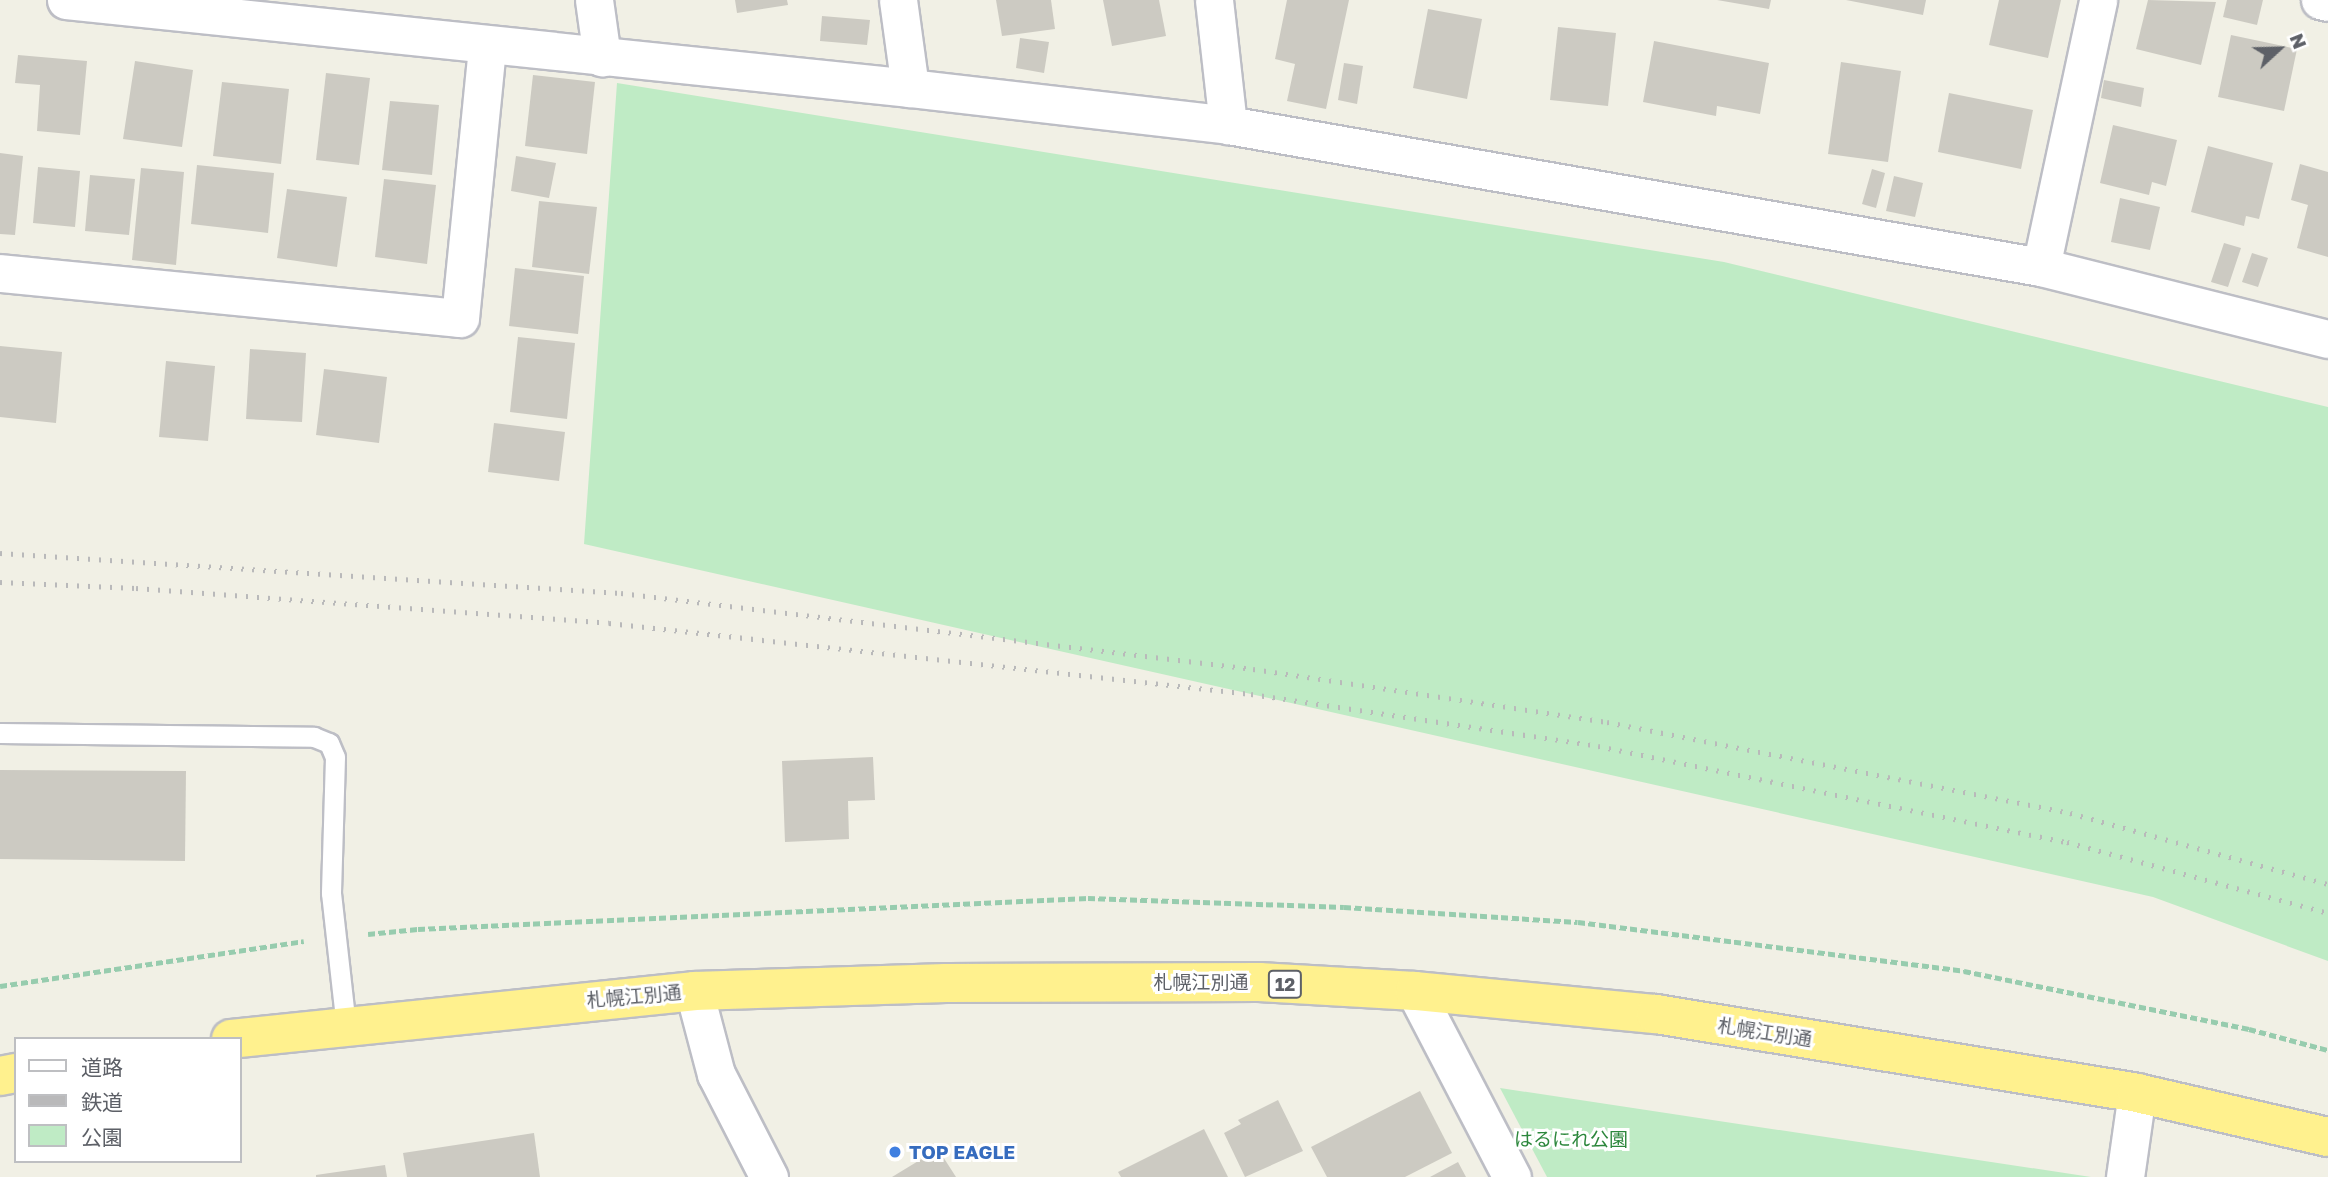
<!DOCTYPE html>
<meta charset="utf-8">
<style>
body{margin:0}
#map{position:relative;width:2328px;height:1177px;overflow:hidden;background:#f1f0e5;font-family:"Golos Text","Noto Sans JP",sans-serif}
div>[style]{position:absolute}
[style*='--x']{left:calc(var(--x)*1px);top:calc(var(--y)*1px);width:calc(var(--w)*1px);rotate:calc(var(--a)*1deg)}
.green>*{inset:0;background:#bfebc5}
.building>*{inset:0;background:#cccac2}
.path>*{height:4.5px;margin-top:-2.25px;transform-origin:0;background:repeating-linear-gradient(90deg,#97ccae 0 7px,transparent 0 10.5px)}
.roads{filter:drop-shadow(2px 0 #bdbec5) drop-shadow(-2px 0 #bdbec5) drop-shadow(0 2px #bdbec5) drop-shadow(0 -2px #bdbec5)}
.lane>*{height:19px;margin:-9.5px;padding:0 9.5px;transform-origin:9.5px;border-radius:9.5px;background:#fff}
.street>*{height:37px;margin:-18.5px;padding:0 18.5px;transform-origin:18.5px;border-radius:18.5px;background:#fff}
.highway>*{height:38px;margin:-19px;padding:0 19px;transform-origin:19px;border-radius:19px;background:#fff18e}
.rail>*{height:5px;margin-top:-2.5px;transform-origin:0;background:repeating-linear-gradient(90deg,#b9b9ba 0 2px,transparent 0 11px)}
.dots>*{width:19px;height:19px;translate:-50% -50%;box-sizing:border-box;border:4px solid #fff;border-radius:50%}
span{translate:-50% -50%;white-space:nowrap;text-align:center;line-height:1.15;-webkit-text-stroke:6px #fff;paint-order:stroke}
.shield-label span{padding:2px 5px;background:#fff;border:2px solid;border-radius:5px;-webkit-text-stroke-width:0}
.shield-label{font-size:18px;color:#5d6067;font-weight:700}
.street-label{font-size:19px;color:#5d6067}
.park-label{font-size:19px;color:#2c873c}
.shop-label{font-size:19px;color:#366cbe;font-weight:700}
.left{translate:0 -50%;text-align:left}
.legend{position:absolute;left:14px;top:1037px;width:228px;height:126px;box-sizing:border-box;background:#fff;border:2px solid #bebfc2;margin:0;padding:9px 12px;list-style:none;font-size:21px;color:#5d6067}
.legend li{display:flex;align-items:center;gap:14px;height:35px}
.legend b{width:35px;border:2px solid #bebfc2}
.north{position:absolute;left:2244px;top:14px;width:70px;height:70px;-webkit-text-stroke:5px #fff;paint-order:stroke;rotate:68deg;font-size:19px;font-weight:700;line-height:28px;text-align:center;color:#5d6067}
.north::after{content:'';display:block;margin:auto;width:24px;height:32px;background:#5d6067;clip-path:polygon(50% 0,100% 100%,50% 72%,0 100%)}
</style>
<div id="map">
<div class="green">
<div style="clip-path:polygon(617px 83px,1724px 262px,2328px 407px,2328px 961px,2153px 897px,584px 544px)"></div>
<div style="clip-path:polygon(1500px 1088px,2091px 1177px,1547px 1177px)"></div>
</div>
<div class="building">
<div style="clip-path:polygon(735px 0,787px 0,788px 5px,737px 13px)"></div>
<div style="clip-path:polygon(996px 0,1051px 0,1055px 29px,1002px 36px)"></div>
<div style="clip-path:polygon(1103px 0,1159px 0,1166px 36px,1112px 46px)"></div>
<div style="clip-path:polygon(1287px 0,1349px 0,1326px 109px,1287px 101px,1295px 64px,1275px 59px)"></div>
<div style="clip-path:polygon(1717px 0,1771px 0,1769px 9px)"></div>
<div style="clip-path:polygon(1846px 0,1926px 0,1923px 15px)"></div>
<div style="clip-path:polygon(1999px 0,2061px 0,2048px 58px,1989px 45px)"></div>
<div style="clip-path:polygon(2148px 0,2216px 2px,2201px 65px,2136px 49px)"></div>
<div style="clip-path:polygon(2227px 0,2263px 0,2257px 25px,2223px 17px)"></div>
<div style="clip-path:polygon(1428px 9px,1482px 19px,1467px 99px,1413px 88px)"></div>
<div style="clip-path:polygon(822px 16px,870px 20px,867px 45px,820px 41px)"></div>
<div style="clip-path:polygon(1558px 27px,1616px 33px,1608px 106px,1550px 100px)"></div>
<div style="clip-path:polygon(2231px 35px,2297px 49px,2284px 111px,2218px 97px)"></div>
<div style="clip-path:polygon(1020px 38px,1049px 42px,1044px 73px,1016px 68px)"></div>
<div style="clip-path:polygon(1654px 41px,1769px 63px,1760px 114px,1717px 106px,1716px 116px,1643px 102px)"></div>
<div style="clip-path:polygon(18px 55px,87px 61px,80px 135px,37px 131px,40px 85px,15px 83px)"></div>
<div style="clip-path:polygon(135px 61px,193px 70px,182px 147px,123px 139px)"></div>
<div style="clip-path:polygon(1841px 62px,1901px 71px,1888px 162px,1828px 154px)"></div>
<div style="clip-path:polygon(1344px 63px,1363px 66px,1357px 104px,1338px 100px)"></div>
<div style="clip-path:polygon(326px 73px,370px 78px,359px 165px,316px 160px)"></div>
<div style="clip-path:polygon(533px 75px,595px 82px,587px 154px,525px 146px)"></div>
<div style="clip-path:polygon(2104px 80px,2144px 88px,2141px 107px,2101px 98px)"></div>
<div style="clip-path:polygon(222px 82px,289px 89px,281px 164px,213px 156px)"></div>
<div style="clip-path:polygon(1949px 93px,2033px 110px,2021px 169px,1938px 152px)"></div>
<div style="clip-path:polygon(390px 101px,439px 105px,432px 175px,382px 170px)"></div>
<div style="clip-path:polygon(2113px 125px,2177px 140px,2166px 186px,2152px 182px,2149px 195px,2100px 183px)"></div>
<div style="clip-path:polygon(2208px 146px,2273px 163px,2259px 219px,2246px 216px,2244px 226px,2191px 212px)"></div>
<div style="clip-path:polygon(0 153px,23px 156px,15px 235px,0 234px)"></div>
<div style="clip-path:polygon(516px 156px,556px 163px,549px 198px,511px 191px)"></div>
<div style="clip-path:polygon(2300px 164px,2328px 172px,2328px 257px,2297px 248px,2308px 205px,2291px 200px)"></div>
<div style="clip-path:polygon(197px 165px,274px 173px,268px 233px,191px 224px)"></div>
<div style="clip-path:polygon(38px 167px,80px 171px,75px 227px,33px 223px)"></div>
<div style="clip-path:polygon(141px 168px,184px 172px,176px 265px,132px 260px)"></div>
<div style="clip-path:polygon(1872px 169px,1885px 173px,1876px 208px,1862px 204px)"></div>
<div style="clip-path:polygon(90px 175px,135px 179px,129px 235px,85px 231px)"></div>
<div style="clip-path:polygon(1894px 176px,1923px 183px,1915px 217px,1886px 211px)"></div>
<div style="clip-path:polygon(384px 179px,436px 185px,427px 264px,375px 257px)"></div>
<div style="clip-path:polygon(287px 189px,347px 197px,337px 267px,277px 258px)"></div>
<div style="clip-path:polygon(2120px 198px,2160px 207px,2150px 250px,2111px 242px)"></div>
<div style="clip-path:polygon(539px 201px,597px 207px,589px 274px,532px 267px)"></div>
<div style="clip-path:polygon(2224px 243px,2241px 248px,2228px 287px,2211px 282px)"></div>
<div style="clip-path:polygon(2252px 253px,2268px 258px,2258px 287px,2242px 282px)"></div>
<div style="clip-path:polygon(515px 268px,584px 276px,578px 334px,509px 326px)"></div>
<div style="clip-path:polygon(518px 337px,575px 343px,567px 419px,510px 412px)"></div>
<div style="clip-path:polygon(0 346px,62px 352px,56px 423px,0 417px)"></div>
<div style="clip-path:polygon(250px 349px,306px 353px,302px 422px,246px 419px)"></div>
<div style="clip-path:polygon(166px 361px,215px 366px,208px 441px,159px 437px)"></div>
<div style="clip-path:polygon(324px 369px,387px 377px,379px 443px,316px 435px)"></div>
<div style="clip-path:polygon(494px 423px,565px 432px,559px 481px,488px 472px)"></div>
<div style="clip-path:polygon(873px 757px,875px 800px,848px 801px,849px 839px,785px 842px,782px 761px)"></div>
<div style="clip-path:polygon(0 770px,186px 771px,185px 861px,0 859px)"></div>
<div style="clip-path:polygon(1420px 1091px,1452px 1153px,1405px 1177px,1327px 1177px,1311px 1147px)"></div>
<div style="clip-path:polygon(1278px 1100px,1303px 1151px,1245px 1177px,1224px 1133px,1241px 1124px,1238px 1120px)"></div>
<div style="clip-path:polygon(1204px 1129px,1228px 1177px,1121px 1177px,1118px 1172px)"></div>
<div style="clip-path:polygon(534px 1133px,540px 1177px,407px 1177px,403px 1153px)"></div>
<div style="clip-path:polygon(938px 1149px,956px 1177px,892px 1177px)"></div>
<div style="clip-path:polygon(1458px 1162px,1466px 1177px,1430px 1177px)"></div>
<div style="clip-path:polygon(385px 1165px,387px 1177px,316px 1177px,316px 1175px)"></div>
</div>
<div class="path">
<div style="--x:368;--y:934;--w:50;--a:-5.7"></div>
<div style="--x:418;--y:929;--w:671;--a:-2.65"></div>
<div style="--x:1088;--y:898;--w:256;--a:2"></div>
<div style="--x:1344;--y:907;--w:234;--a:3.7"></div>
<div style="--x:1578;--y:922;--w:389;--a:7.2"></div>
<div style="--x:1964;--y:971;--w:291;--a:11.5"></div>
<div style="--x:2249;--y:1029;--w:82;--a:14.9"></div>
<div style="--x:0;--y:986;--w:307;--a:-8.4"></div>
</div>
<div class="roads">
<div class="lane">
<div style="--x:0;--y:733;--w:314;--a:0.7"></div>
<div style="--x:314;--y:737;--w:16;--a:22"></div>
<div style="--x:329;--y:743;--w:15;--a:67"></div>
<div style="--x:335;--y:757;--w:136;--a:91.7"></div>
<div style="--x:331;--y:893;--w:134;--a:83.6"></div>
</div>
<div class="street">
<div style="--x:66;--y:0;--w:849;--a:5.95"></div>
<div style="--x:910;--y:88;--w:320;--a:6.6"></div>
<div style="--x:1228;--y:125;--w:825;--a:9.91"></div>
<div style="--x:2041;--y:267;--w:296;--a:14.1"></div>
<div style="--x:594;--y:0;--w:58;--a:82"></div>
<div style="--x:898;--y:0;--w:89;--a:82.2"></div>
<div style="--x:1214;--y:0;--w:126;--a:83.6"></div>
<div style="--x:2320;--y:0;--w:8;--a:14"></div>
<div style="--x:2041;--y:267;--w:273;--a:-77.9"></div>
<div style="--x:0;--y:273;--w:462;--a:5.6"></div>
<div style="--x:460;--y:318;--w:273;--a:-84.3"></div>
<div style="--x:694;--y:991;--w:86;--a:75.2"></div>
<div style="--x:716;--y:1074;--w:116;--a:62.8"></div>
<div style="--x:1415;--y:991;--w:210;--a:62.5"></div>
<div style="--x:2125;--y:1177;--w:85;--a:-81.9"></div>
</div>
<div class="highway">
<div style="--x:231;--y:1039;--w:465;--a:-5.9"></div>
<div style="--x:694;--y:991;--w:252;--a:-1.8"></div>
<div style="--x:946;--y:983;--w:313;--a:-0.2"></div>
<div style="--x:1259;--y:982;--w:156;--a:3.3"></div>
<div style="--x:1415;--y:991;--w:242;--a:5.5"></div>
<div style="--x:1656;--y:1014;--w:487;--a:9.3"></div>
<div style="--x:2137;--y:1093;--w:196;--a:13"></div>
<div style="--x:0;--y:1076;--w:16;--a:-11"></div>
</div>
</div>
<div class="rail">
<div style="--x:0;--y:553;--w:622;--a:3.69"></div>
<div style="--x:621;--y:593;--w:637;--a:6.86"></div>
<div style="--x:1253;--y:669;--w:358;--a:8.5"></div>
<div style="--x:1607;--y:722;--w:472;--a:11.1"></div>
<div style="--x:2070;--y:813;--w:268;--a:15.4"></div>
<div style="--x:0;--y:582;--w:136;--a:2.5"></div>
<div style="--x:136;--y:588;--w:474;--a:4.2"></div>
<div style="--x:609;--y:623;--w:646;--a:6.31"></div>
<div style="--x:1251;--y:694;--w:351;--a:8.5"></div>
<div style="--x:1598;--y:746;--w:479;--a:11.6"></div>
<div style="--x:2067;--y:842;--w:270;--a:15.2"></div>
</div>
<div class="dots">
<div style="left:895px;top:1152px;background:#3f7fe0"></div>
</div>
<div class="shield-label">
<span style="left:1285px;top:984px">12</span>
</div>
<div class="street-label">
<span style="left:1201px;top:982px">札幌江別通</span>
<span style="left:634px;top:996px;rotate:-5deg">札幌江別通</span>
<span style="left:1765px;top:1032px;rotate:9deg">札幌江別通</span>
</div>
<div class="park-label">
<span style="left:1571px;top:1139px">はるにれ公園</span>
</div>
<div class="shop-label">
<span class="left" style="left:909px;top:1152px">TOP EAGLE</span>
</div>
<ul class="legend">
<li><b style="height:9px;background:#fff"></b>道路</li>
<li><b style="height:9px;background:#b9b9ba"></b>鉄道</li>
<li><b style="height:19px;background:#bfebc5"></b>公園</li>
</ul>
<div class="north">N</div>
</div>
